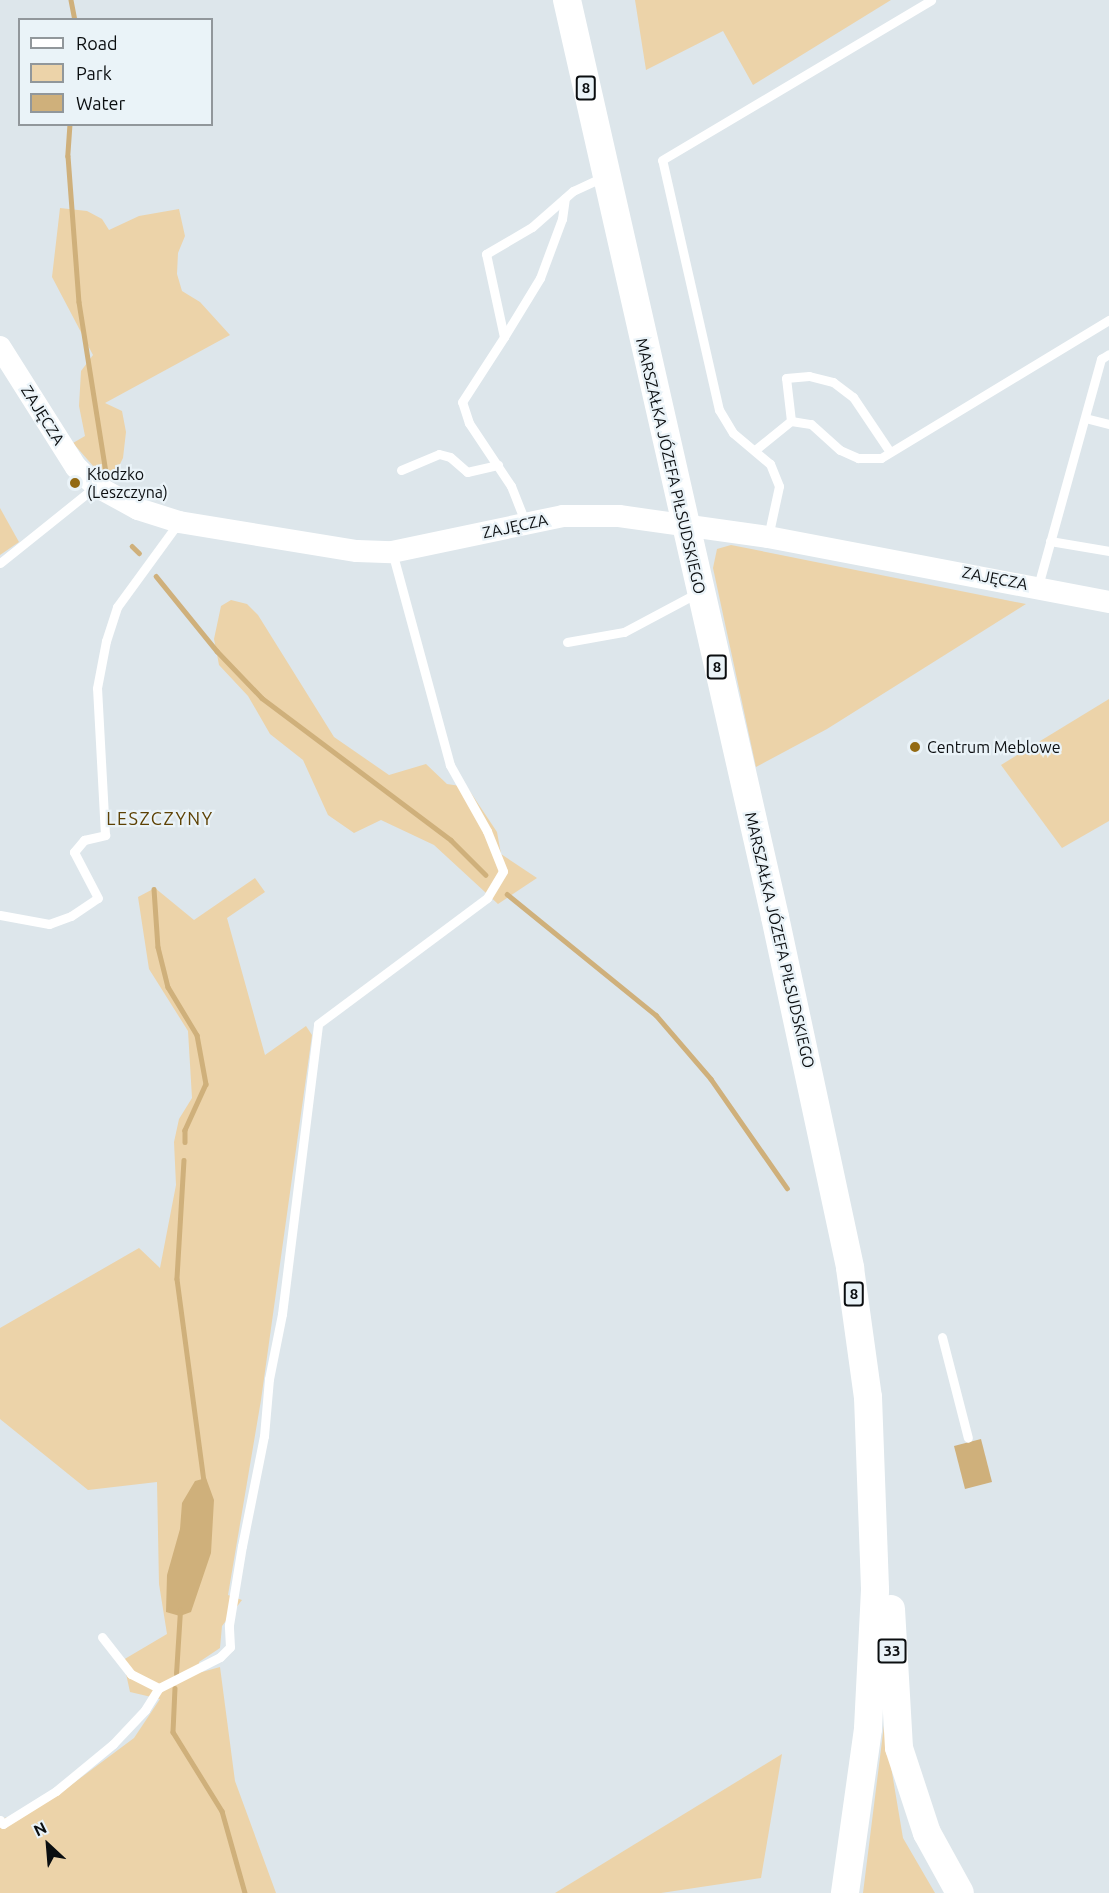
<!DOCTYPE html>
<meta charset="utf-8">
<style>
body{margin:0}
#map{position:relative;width:1109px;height:1893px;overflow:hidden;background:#dde6eb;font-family:Ubuntu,sans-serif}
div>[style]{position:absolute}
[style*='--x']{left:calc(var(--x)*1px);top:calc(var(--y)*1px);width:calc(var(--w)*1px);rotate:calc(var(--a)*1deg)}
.green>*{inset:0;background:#ecd3a9}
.water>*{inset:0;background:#cfb07b}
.stream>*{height:4.5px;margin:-2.25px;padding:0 2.25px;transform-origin:2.25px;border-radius:2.25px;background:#cfb07b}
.service>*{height:9px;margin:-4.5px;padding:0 4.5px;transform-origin:4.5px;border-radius:4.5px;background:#fff}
.tertiary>*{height:22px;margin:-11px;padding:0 11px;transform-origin:11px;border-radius:11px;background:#fff}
.trunk>*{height:28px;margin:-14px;padding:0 14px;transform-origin:14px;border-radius:14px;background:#fff}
.dots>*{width:16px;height:16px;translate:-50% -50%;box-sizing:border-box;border:3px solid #eaf3f8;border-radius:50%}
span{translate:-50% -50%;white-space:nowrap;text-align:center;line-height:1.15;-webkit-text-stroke:4.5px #eaf3f8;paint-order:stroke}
.shield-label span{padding:2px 4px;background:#eaf3f8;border:2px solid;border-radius:4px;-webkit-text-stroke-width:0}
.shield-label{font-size:15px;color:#0b0e10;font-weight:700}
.street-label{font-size:16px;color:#0b0e10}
.poi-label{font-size:16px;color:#0b0e10}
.left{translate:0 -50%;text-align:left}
.neighbourhood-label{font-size:18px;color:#5d4104;letter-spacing:1.5px}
.legend{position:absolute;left:18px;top:18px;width:195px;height:108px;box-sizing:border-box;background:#eaf3f8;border:2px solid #91979b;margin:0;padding:8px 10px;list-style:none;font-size:18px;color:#0b0e10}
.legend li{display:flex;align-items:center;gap:12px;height:30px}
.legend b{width:30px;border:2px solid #91979b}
.north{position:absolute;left:18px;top:1815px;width:60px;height:60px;-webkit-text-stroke:4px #eaf3f8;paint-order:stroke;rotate:334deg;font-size:16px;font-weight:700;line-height:24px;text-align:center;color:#0b0e10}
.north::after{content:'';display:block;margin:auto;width:21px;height:27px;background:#0b0e10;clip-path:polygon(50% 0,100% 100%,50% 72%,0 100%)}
</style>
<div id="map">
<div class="green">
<div style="clip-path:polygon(635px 0,891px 0,753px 85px,723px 31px,646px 70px)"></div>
<div style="clip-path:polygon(60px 208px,87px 211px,102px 219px,109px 230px,139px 216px,179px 209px,185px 236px,178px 253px,177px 274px,182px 291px,200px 302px,230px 335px,105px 403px,122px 411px,126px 432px,123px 458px,115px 474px,101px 475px,73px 443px,85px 436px,79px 406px,81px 371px,93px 355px,52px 277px)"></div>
<div style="clip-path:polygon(0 508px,19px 542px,0 555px)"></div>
<div style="clip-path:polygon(731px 545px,1026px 604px,827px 729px,756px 767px,713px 568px,717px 549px)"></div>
<div style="clip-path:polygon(231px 600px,247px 604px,258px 615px,334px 737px,389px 775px,426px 764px,447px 784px,467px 787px,497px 832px,501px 854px,537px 878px,498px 904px,434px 845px,381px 820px,354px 833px,328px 815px,303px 760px,270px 734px,248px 696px,219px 665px,214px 639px,221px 606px)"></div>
<div style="clip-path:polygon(1109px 699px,1109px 821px,1062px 848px,1001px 765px)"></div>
<div style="clip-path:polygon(255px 878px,265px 892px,227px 918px,265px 1055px,306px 1026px,312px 1035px,261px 1400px,228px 1595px,242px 1600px,222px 1626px,220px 1648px,199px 1662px,202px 1672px,220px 1667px,235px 1781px,276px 1893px,0 1893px,0 1819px,25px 1813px,55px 1797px,134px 1738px,160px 1699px,130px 1692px,123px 1660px,167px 1634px,159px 1584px,157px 1482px,88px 1490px,0 1419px,0 1328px,139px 1248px,160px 1268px,176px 1185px,174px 1142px,179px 1119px,192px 1098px,188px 1031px,149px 969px,138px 897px,155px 888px,194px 920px)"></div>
<div style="clip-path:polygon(884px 1725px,903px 1838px,935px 1893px,863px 1893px)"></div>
<div style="clip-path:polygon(782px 1754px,761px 1878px,661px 1893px,555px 1893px)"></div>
</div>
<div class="water">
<div style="clip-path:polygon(981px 1439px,992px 1482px,965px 1489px,954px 1446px)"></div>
<div style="clip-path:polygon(206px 1478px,214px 1500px,211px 1553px,191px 1612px,180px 1616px,166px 1612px,167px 1575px,180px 1529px,182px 1503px,195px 1481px)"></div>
</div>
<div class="stream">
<div style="--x:71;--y:0;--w:20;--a:79"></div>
<div style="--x:70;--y:124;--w:32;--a:94"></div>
<div style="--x:68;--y:156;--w:146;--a:85.7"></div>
<div style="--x:79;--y:302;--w:178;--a:81"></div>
<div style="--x:132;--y:546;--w:10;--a:45"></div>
<div style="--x:156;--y:576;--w:97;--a:50.9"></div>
<div style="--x:217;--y:651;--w:65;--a:46.2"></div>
<div style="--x:262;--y:698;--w:236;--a:36.9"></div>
<div style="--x:451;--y:840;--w:49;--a:45"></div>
<div style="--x:154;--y:889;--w:58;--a:86.1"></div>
<div style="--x:158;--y:947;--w:41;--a:76"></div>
<div style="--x:168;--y:987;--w:56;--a:58.9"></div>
<div style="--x:197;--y:1035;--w:50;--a:79.6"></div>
<div style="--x:206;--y:1084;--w:51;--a:114.5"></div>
<div style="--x:185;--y:1130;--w:12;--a:90"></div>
<div style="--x:507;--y:894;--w:192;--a:39.1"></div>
<div style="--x:656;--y:1015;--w:84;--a:49.3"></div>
<div style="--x:711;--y:1079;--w:133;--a:55.1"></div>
<div style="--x:184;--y:1160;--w:119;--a:93.4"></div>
<div style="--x:177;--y:1279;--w:205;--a:82.4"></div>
<div style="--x:176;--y:1674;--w:64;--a:-86.4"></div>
<div style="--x:175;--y:1688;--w:44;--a:92.6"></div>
<div style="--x:173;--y:1732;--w:93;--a:58.2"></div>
<div style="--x:222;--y:1811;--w:85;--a:74.3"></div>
</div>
<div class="service">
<div style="--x:504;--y:337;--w:69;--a:-58.6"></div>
<div style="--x:540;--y:278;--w:63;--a:-69.6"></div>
<div style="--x:562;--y:219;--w:21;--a:-82"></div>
<div style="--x:1085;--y:418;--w:25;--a:14"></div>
<div style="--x:791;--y:421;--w:43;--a:-96.6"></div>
<div style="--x:786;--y:378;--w:23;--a:-5"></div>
<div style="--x:809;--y:376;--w:25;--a:14"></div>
<div style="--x:833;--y:382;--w:25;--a:37"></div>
<div style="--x:853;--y:397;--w:66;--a:56.1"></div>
<div style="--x:755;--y:450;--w:46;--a:-38.9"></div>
<div style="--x:791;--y:421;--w:20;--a:9"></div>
<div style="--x:811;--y:424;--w:39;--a:42"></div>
<div style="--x:840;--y:450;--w:20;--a:24"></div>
<div style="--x:858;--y:458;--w:23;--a:0"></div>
<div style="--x:881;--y:458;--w:267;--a:-31.2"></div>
<div style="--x:401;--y:470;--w:41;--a:-22.8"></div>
<div style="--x:439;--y:454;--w:11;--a:15"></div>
<div style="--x:450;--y:457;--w:23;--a:41"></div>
<div style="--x:467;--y:472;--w:32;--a:-13"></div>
<div style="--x:526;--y:524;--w:41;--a:-111.5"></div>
<div style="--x:511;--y:486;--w:76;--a:-123.7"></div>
<div style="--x:469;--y:423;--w:22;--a:-108"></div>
<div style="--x:462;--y:402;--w:77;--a:-57.1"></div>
<div style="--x:504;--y:337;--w:85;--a:-102.2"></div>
<div style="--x:486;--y:254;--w:53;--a:-30.4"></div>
<div style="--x:532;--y:227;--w:55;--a:-41.3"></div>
<div style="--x:573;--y:191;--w:33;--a:-25"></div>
<div style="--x:768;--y:537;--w:52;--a:-77.8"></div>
<div style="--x:779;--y:486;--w:24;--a:-112"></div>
<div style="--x:770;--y:464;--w:48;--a:-140"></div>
<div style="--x:733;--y:433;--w:27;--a:-121"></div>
<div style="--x:719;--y:410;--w:256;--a:-102.8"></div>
<div style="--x:662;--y:160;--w:313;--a:-30.7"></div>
<div style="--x:1050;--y:541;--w:60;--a:9.6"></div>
<div style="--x:0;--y:563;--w:123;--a:-38.7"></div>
<div style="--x:1038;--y:586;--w:236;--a:-74.5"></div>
<div style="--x:1101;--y:359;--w:9;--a:-32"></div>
<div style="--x:567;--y:642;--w:58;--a:-10"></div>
<div style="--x:624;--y:632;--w:83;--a:-28.1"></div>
<div style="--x:0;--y:915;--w:50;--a:10.4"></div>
<div style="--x:49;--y:924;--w:23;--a:-20"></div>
<div style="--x:71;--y:916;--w:32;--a:-34"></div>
<div style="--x:98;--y:898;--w:52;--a:-117.6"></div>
<div style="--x:74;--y:852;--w:16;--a:-50"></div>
<div style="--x:84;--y:840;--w:22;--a:-13"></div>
<div style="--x:105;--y:835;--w:147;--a:-93.1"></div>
<div style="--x:97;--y:688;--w:48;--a:-79.2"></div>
<div style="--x:106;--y:641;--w:36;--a:-72"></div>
<div style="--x:117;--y:607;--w:105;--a:-53.9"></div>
<div style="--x:942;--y:1337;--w:104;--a:75.6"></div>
<div style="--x:102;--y:1637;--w:47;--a:51.9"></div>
<div style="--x:131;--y:1674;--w:31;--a:27"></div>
<div style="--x:0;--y:1820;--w:5;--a:53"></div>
<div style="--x:3;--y:1824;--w:62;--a:-31.9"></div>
<div style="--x:56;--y:1791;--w:74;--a:-39.5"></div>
<div style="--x:113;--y:1744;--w:47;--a:-46.7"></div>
<div style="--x:145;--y:1710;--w:26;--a:-58"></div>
<div style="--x:159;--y:1688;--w:68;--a:-26.9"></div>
<div style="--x:220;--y:1657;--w:14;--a:-45"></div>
<div style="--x:230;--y:1647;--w:22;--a:-93"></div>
<div style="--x:229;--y:1625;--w:80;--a:-80.7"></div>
<div style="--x:242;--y:1546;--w:112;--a:-78.7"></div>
<div style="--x:264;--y:1436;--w:57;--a:-85"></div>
<div style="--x:269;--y:1379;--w:66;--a:-78.7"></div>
<div style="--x:282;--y:1314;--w:292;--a:-82.9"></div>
<div style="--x:318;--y:1024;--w:211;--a:-36.7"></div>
<div style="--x:487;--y:898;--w:31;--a:-59"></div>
<div style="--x:503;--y:871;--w:43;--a:-111.8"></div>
<div style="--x:487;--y:831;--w:76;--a:-119.3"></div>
<div style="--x:450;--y:765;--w:221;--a:-105.2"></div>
</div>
<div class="tertiary">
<div style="--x:0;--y:347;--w:142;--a:57.7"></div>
<div style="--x:76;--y:467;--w:28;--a:44"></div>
<div style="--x:96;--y:486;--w:48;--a:28.7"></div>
<div style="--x:138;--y:509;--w:43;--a:17.6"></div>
<div style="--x:179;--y:522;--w:180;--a:9.3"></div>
<div style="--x:357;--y:551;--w:35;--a:2"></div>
<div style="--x:392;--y:552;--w:175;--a:-11.9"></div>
<div style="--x:563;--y:516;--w:56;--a:0"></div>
<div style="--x:619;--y:516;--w:150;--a:8"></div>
<div style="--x:768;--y:537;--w:347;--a:10.8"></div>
</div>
<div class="trunk">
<div style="--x:567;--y:0;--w:940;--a:77.22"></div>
<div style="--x:775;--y:917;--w:359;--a:77.9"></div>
<div style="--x:850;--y:1268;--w:130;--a:82.1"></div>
<div style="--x:868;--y:1397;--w:193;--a:87.9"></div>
<div style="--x:875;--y:1590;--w:139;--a:92.9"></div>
<div style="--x:868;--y:1729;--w:166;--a:98"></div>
<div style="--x:891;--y:1609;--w:139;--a:86.7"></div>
<div style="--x:899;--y:1748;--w:89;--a:71.8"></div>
<div style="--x:927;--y:1833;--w:68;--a:61.2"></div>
</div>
<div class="dots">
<div style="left:75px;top:483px;background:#936a13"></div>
<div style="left:915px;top:747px;background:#936a13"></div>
</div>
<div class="shield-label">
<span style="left:586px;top:88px">8</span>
<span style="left:717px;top:667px">8</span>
<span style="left:854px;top:1294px">8</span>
<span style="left:892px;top:1651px">33</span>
</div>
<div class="street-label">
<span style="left:43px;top:415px;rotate:58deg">ZAJĘCZA</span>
<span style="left:671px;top:466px;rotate:77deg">MARSZAŁKA JÓZEFA PIŁSUDSKIEGO</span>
<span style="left:515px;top:526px;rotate:-12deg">ZAJĘCZA</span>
<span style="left:995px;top:578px;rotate:11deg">ZAJĘCZA</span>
<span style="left:780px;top:940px;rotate:77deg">MARSZAŁKA JÓZEFA PIŁSUDSKIEGO</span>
</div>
<div class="poi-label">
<span class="left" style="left:87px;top:483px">Kłodzko<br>(Leszczyna)</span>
<span class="left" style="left:927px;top:747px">Centrum Meblowe</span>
</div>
<div class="neighbourhood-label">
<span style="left:160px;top:818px">LESZCZYNY</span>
</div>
<ul class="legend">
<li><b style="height:8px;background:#fff"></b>Road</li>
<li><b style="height:16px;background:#ecd3a9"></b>Park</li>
<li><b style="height:16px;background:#cfb07b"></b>Water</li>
</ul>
<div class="north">N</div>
</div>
